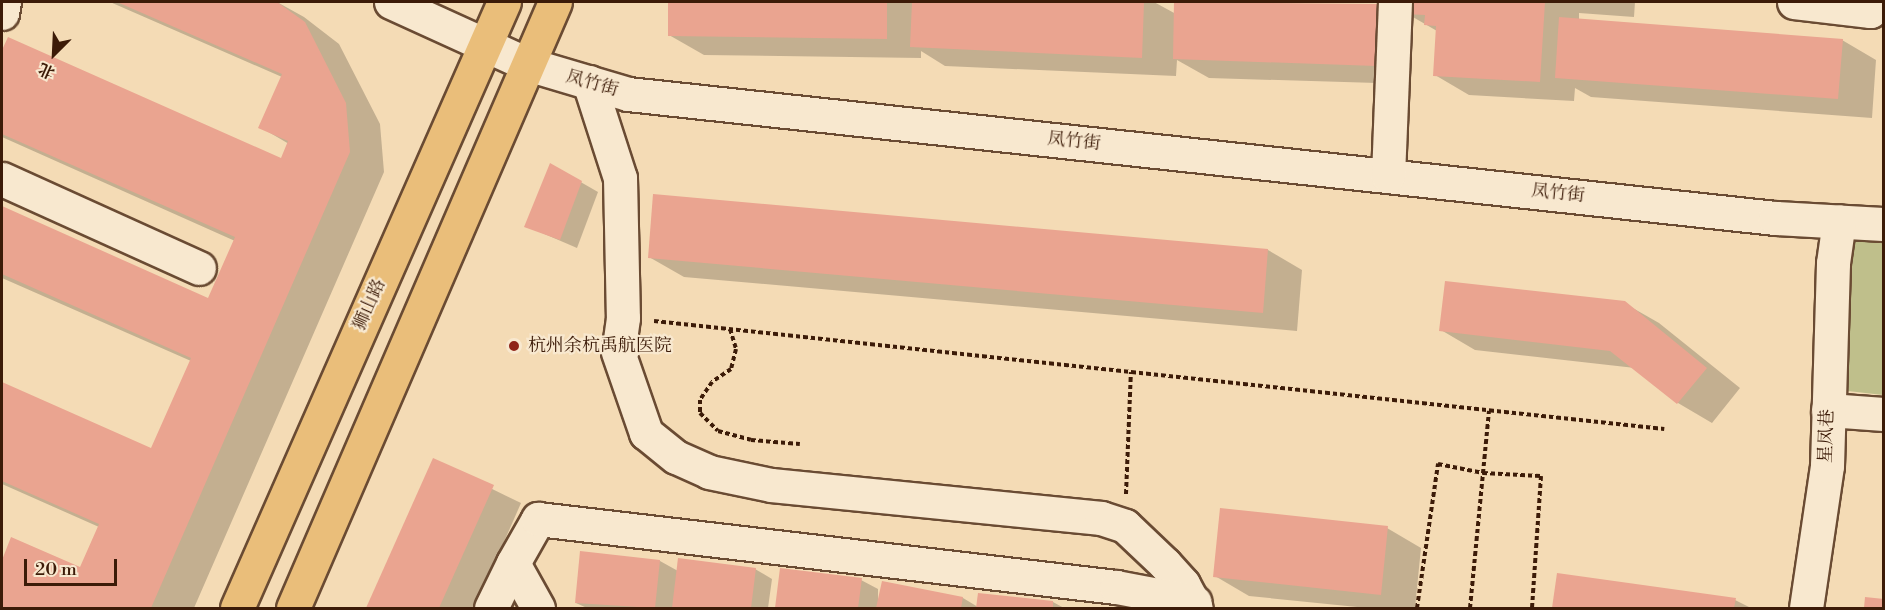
<!DOCTYPE html>
<meta charset="utf-8">
<style>
body{margin:0}
#map{position:relative;width:1885px;height:610px;overflow:hidden;background:#f4dbb5;font-family:"Libre Bodoni","Noto Serif SC",serif}
div>[style]{position:absolute}
[style*='--x']{left:calc(var(--x)*1px);top:calc(var(--y)*1px);width:calc(var(--w)*1px);rotate:calc(var(--a)*1deg)}
.green>*{inset:0;background:#bfbf8b}
.shadow>*{inset:0;background:#0003}
.building>*{inset:0;background:#eaa490}
.path>*{height:4px;margin-top:-2px;transform-origin:0;background:repeating-linear-gradient(90deg,#3c1b08 0 4.5px,transparent 0 7.5px)}
.roads{filter:drop-shadow(2px 0 #6a4b33) drop-shadow(-2px 0 #6a4b33) drop-shadow(0 2px #6a4b33) drop-shadow(0 -2px #6a4b33)}
.minor>*{height:33px;margin:-16.5px;padding:0 16.5px;transform-origin:16.5px;border-radius:16.5px;background:#f8e8cf}
.major>*{height:33px;margin:-16.5px;padding:0 16.5px;transform-origin:16.5px;border-radius:16.5px;background:#eabe7a}
.dots>*{width:16px;height:16px;translate:-50% -50%;box-sizing:border-box;border:3px solid #f8e8cf;border-radius:50%}
span{translate:-50% -50%;white-space:nowrap;text-align:center;line-height:1.15;-webkit-text-stroke:4.5px #f8e8cf;paint-order:stroke}
.street-label{font-size:18px;color:#3c1b08}
.poi-label{font-size:18px;color:#3c1b08}
.left{translate:0 -50%;text-align:left}
.frame{position:absolute;inset:0;border:3px solid #3c1b08;pointer-events:none}
.north{position:absolute;left:24px;top:24px;width:60px;height:60px;-webkit-text-stroke:4px #f8e8cf;paint-order:stroke;rotate:204deg;font-size:16px;font-weight:700;line-height:24px;text-align:center;color:#3c1b08}
.north::after{content:'';display:block;margin:auto;width:21px;height:27px;background:#3c1b08;clip-path:polygon(50% 0,100% 100%,50% 72%,0 100%)}
.scale{position:absolute;left:24px;top:559px;width:93px;height:27px;box-sizing:border-box;border:3px solid #3c1b08;border-top:0;padding-left:8px;font-size:18px;line-height:21px;white-space:nowrap;color:#3c1b08;-webkit-text-stroke:4px #f8e8cf;paint-order:stroke}
</style>
<div id="map">
<div class="green">
<div style="clip-path:polygon(1837px 235px,1883px 237px,1883px 395px,1848px 391px)"></div>
</div>
<div class="shadow">
<div style="clip-path:polygon(110px 2px,277px 2px,304px 17px,339px 44px,380px 124px,384px 172px,194px 608px,2px 608px,2px 564px,12px 539px,81px 569px,99px 527px,2px 484px,2px 384px,152px 450px,191px 361px,2px 278px,2px 208px,209px 300px,235px 241px,2px 137px,2px 54px,8px 39px,282px 160px,289px 144px,260px 127px,282px 77px)"></div>
<div style="clip-path:polygon(669px 2px,1154px 2px,1176px 14px,1176px 2px,1377px 5px,1412px 25px,1410px 84px,1209px 78px,1177px 60px,1176px 76px,945px 66px,921px 51px,921px 58px,704px 55px,669px 35px)"></div>
<div style="clip-path:polygon(1407px 2px,1635px 2px,1634px 17px,1579px 13px,1579px 20px,1842px 40px,1876px 60px,1872px 118px,1591px 97px,1575px 88px,1574px 101px,1469px 95px,1435px 75px,1437px 31px,1406px 13px)"></div>
<div style="clip-path:polygon(551px 165px,598px 192px,577px 248px,526px 226px)"></div>
<div style="clip-path:polygon(1268px 250px,1302px 270px,1297px 331px,684px 277px,649px 257px)"></div>
<div style="clip-path:polygon(1624px 303px,1659px 323px,1740px 388px,1712px 423px,1678px 403px,1635px 368px,1475px 350px,1441px 330px)"></div>
<div style="clip-path:polygon(433px 460px,521px 503px,475px 608px,368px 608px)"></div>
<div style="clip-path:polygon(1387px 528px,1421px 548px,1415px 608px,1367px 608px,1249px 596px,1215px 576px)"></div>
<div style="clip-path:polygon(582px 552px,660px 561px,678px 571px,755px 569px,772px 579px,768px 608px,587px 608px,576px 603px)"></div>
<div style="clip-path:polygon(781px 570px,861px 580px,878px 589px,878px 607px,883px 582px,963px 598px,978px 607px,1053px 602px,1064px 608px,777px 608px)"></div>
<div style="clip-path:polygon(1558px 574px,1735px 600px,1751px 608px,1554px 608px)"></div>
</div>
<div class="building">
<div style="clip-path:polygon(117px 2px,277px 2px,305px 22px,346px 103px,350px 152px,151px 608px,2px 608px,2px 560px,11px 537px,80px 567px,99px 524px,2px 481px,2px 382px,151px 448px,191px 358px,2px 274px,2px 206px,208px 298px,235px 237px,2px 134px,2px 50px,8px 37px,281px 158px,288px 141px,258px 128px,282px 74px)"></div>
<div style="clip-path:polygon(668px 2px,887px 2px,887px 39px,668px 36px)"></div>
<div style="clip-path:polygon(912px 2px,1144px 2px,1142px 58px,910px 47px)"></div>
<div style="clip-path:polygon(1174px 2px,1378px 4px,1376px 66px,1173px 59px)"></div>
<div style="clip-path:polygon(1405px 2px,1545px 2px,1540px 82px,1433px 76px,1436px 26px,1424px 25px,1425px 15px,1404px 14px)"></div>
<div style="clip-path:polygon(1559px 17px,1843px 39px,1838px 99px,1555px 78px)"></div>
<div style="clip-path:polygon(550px 163px,582px 181px,560px 240px,524px 227px)"></div>
<div style="clip-path:polygon(653px 194px,1268px 249px,1263px 313px,648px 258px)"></div>
<div style="clip-path:polygon(1445px 281px,1625px 301px,1707px 368px,1677px 404px,1610px 351px,1439px 331px)"></div>
<div style="clip-path:polygon(433px 458px,494px 485px,439px 608px,366px 608px)"></div>
<div style="clip-path:polygon(1220px 508px,1388px 526px,1381px 595px,1213px 577px)"></div>
<div style="clip-path:polygon(580px 551px,660px 560px,655px 608px,575px 603px)"></div>
<div style="clip-path:polygon(678px 558px,756px 568px,751px 608px,672px 608px)"></div>
<div style="clip-path:polygon(780px 568px,862px 578px,858px 608px,775px 608px)"></div>
<div style="clip-path:polygon(1557px 573px,1736px 598px,1734px 608px,1552px 608px)"></div>
<div style="clip-path:polygon(882px 581px,963px 597px,961px 608px,876px 608px)"></div>
<div style="clip-path:polygon(978px 593px,1053px 601px,1053px 608px,976px 608px)"></div>
<div style="clip-path:polygon(1865px 597px,1884px 599px,1884px 608px,1864px 608px)"></div>
</div>
<div class="path">
<div style="--x:654;--y:321;--w:1016;--a:6.1"></div>
<div style="--x:730;--y:329;--w:21;--a:73"></div>
<div style="--x:736;--y:349;--w:21;--a:104"></div>
<div style="--x:731;--y:369;--w:23;--a:146"></div>
<div style="--x:712;--y:382;--w:22;--a:124"></div>
<div style="--x:700;--y:400;--w:13;--a:90"></div>
<div style="--x:700;--y:413;--w:25;--a:45"></div>
<div style="--x:718;--y:431;--w:34;--a:15"></div>
<div style="--x:751;--y:440;--w:49;--a:4.7"></div>
<div style="--x:1126;--y:494;--w:122;--a:-87.7"></div>
<div style="--x:1417;--y:608;--w:146;--a:-81.7"></div>
<div style="--x:1438;--y:464;--w:46;--a:11.3"></div>
<div style="--x:1483;--y:473;--w:58;--a:3"></div>
<div style="--x:1541;--y:476;--w:132;--a:93.9"></div>
<div style="--x:1470;--y:608;--w:198;--a:-84.5"></div>
</div>
<div class="roads">
<div class="minor">
<div style="--x:391;--y:2;--w:149;--a:24.5"></div>
<div style="--x:527;--y:64;--w:105;--a:16.5"></div>
<div style="--x:628;--y:94;--w:1154;--a:6.17"></div>
<div style="--x:1775;--y:218;--w:109;--a:3.2"></div>
<div style="--x:1794;--y:2;--w:77;--a:6.8"></div>
<div style="--x:1870;--y:11;--w:12;--a:-48"></div>
<div style="--x:2;--y:13;--w:11;--a:-80"></div>
<div style="--x:589;--y:82;--w:101;--a:72.1"></div>
<div style="--x:620;--y:178;--w:140;--a:88.8"></div>
<div style="--x:623;--y:318;--w:34;--a:98"></div>
<div style="--x:618;--y:352;--w:86;--a:70.9"></div>
<div style="--x:646;--y:433;--w:38;--a:39"></div>
<div style="--x:676;--y:457;--w:36;--a:24"></div>
<div style="--x:709;--y:472;--w:63;--a:11.8"></div>
<div style="--x:771;--y:485;--w:332;--a:5.7"></div>
<div style="--x:1101;--y:518;--w:25;--a:18"></div>
<div style="--x:1125;--y:526;--w:55;--a:43.5"></div>
<div style="--x:1165;--y:564;--w:27;--a:48"></div>
<div style="--x:1183;--y:584;--w:27;--a:62"></div>
<div style="--x:1388;--y:176;--w:174;--a:-87.7"></div>
<div style="--x:2;--y:179;--w:216;--a:24.3"></div>
<div style="--x:1828;--y:410;--w:56;--a:4.1"></div>
<div style="--x:491;--y:608;--w:50;--a:-63.9"></div>
<div style="--x:538;--y:608;--w:51;--a:-119.1"></div>
<div style="--x:513;--y:563;--w:51;--a:-60.4"></div>
<div style="--x:538;--y:519;--w:582;--a:6.71"></div>
<div style="--x:1116;--y:587;--w:80;--a:10.8"></div>
<div style="--x:1806;--y:608;--w:144;--a:-81.6"></div>
<div style="--x:1827;--y:466;--w:203;--a:-88.3"></div>
<div style="--x:1833;--y:263;--w:42;--a:-81.9"></div>
</div>
<div class="major">
<div style="--x:237;--y:608;--w:662;--a:-66.22"></div>
<div style="--x:293;--y:608;--w:660;--a:-66.62"></div>
</div>
</div>
<div class="dots">
<div style="left:514px;top:346px;background:#8f2418"></div>
</div>
<div class="street-label">
<span style="left:592px;top:84px;rotate:16deg">凤竹街</span>
<span style="left:1074px;top:142px;rotate:6deg">凤竹街</span>
<span style="left:1558px;top:194px;rotate:6deg">凤竹街</span>
<span style="left:370px;top:305px;rotate:-66deg">狮山路</span>
<span style="left:1827px;top:436px;rotate:-88deg">星凤巷</span>
</div>
<div class="poi-label">
<span class="left" style="left:528px;top:346px">杭州余杭禹航医院</span>
</div>
<div class="frame"></div>
<div class="north">北</div>
<div class="scale">20 m</div>
</div>
